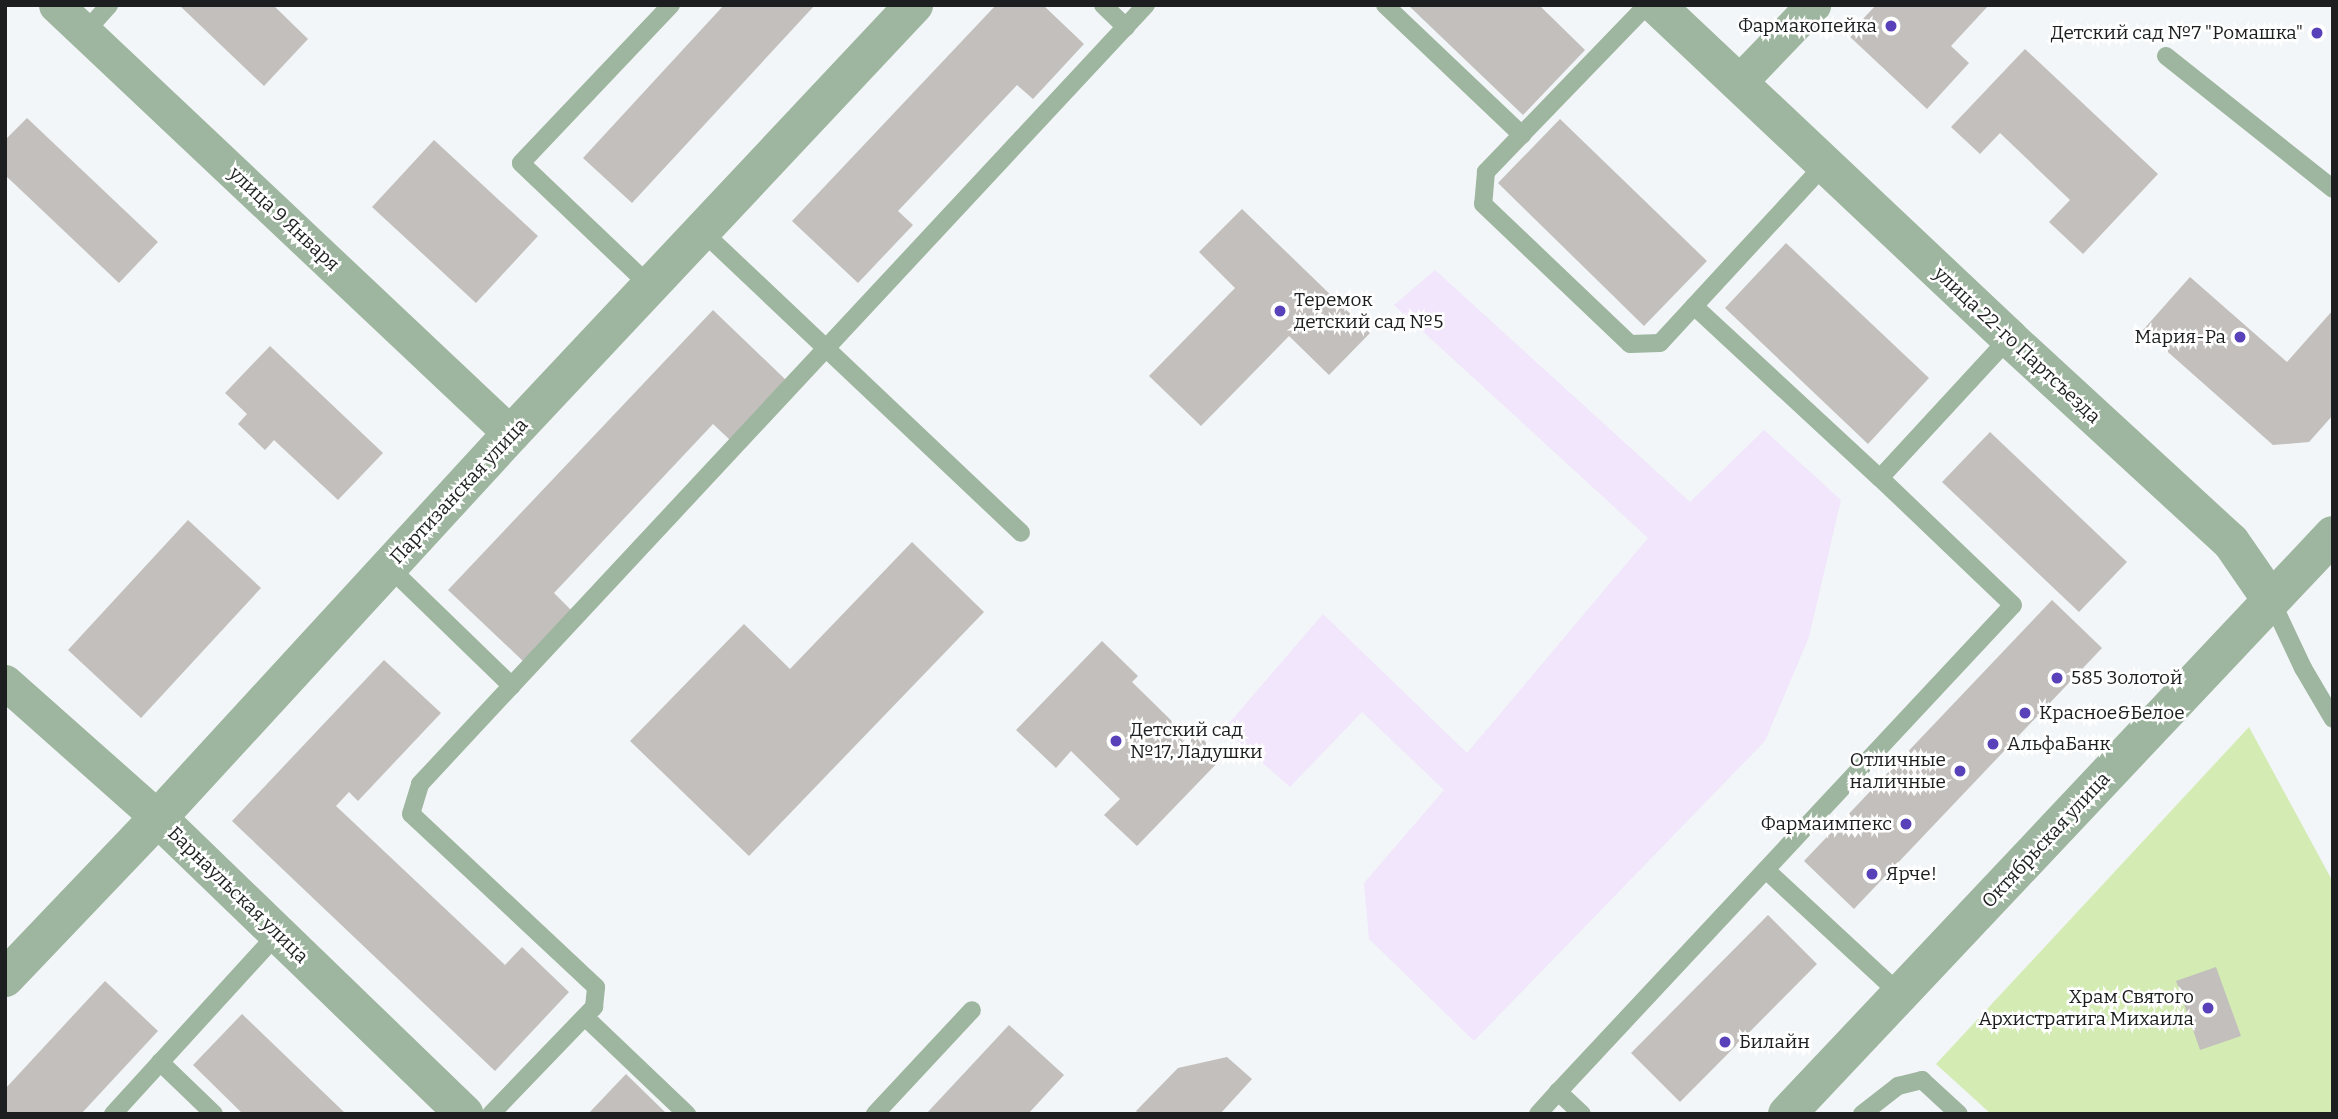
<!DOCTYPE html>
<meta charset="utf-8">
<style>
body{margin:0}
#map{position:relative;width:2338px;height:1119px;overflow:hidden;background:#f2f6f8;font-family:Bitter,serif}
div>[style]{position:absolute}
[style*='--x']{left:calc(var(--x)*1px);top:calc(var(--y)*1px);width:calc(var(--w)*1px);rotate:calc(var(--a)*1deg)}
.industrial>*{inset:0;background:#f1e6fb}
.green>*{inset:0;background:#d4ebb4}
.building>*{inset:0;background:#c2bfbc}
.service>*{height:18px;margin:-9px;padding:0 9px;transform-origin:9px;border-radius:9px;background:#9eb69f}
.minor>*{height:35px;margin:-17.5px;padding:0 17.5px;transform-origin:17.5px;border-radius:17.5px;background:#9eb69f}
.tertiary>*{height:38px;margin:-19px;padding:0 19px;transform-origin:19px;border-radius:19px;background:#9eb69f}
.dots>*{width:19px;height:19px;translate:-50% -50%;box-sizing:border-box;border:4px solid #fff;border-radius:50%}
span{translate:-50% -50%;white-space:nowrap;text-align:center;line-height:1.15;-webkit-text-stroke:5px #fff;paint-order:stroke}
.poi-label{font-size:19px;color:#1d1e1f}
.right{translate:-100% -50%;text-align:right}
.left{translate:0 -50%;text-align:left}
.street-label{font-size:19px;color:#1d1e1f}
.frame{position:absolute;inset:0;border:7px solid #1d1e1f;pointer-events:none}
</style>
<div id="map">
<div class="industrial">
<div style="clip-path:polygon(1435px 270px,1690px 502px,1764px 430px,1841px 500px,1809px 637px,1765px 741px,1474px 1041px,1369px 939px,1364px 883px,1444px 790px,1362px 712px,1290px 787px,1224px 729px,1323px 614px,1467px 753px,1648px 538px,1394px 305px)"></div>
</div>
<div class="green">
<div style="clip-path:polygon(2249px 727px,2333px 882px,2333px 1114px,1991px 1114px,1936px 1064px)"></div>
</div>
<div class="building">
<div style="clip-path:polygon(179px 5px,273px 5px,308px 39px,264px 86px)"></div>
<div style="clip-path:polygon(724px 5px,815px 5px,632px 203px,583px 158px)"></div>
<div style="clip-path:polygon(996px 5px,1043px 5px,1084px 44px,1033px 99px,1017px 85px,898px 211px,913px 225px,858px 283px,792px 221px)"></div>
<div style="clip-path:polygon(1408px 5px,1539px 5px,1585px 50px,1523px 115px)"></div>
<div style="clip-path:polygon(1876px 5px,1989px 5px,1951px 46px,1969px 63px,1927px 109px,1848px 35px)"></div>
<div style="clip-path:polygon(2025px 49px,2158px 174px,2083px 254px,2049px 222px,2070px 200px,2000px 133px,1980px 154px,1951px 127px)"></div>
<div style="clip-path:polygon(27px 118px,158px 242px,119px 283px,5px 175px,5px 140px)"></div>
<div style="clip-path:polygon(1560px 119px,1707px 261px,1644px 326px,1498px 183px)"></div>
<div style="clip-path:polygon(434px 140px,538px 236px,476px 303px,372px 207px)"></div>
<div style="clip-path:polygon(1242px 209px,1370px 333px,1329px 375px,1289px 336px,1201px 426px,1149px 376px,1235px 288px,1199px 252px)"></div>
<div style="clip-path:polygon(1786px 243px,1929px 378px,1868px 444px,1725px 308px)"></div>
<div style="clip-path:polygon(2190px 277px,2287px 362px,2333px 310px,2333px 415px,2309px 442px,2273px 445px,2143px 330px)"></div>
<div style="clip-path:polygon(713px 310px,786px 380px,730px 440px,713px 424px,554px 593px,572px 611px,524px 662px,448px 590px)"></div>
<div style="clip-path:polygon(270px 346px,383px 453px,338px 500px,274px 440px,265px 450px,238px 424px,247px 414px,225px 393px)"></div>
<div style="clip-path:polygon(1990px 432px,2127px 562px,2079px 612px,1942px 482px)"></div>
<div style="clip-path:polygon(188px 520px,261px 588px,141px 718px,68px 650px)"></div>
<div style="clip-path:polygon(912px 542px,984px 612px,749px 856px,630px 741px,744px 624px,790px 669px)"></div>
<div style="clip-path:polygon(2052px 600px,2102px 648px,1854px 909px,1804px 861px)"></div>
<div style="clip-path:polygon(1102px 641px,1138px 676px,1132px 682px,1181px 730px,1187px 724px,1222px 758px,1137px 846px,1104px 815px,1120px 799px,1071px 751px,1056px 768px,1016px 730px)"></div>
<div style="clip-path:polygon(384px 660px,441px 713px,358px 801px,349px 792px,336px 806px,505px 965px,522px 947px,569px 992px,495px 1071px,232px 821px)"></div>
<div style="clip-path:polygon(1768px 915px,1817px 964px,1680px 1102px,1631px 1053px)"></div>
<div style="clip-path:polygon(2216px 967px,2241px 1036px,2200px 1050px,2176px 981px)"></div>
<div style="clip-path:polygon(105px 981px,158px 1031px,81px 1114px,5px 1114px,5px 1089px)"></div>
<div style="clip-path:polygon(242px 1014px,346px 1114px,243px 1114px,193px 1065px)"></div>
<div style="clip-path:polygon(1009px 1025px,1064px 1075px,1028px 1114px,926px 1114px)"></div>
<div style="clip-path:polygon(1227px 1057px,1252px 1079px,1220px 1114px,1139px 1114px,1136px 1111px,1178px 1068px)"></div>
<div style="clip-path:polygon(626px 1074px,667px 1114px,588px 1114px)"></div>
</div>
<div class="service">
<div style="--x:1103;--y:5;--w:32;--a:44"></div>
<div style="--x:1385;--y:5;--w:189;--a:43.5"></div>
<div style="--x:1647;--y:5;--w:232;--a:134"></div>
<div style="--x:1486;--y:172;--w:32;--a:95"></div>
<div style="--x:1483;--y:204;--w:203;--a:43.6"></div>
<div style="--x:1630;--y:344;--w:30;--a:-2"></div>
<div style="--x:1660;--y:343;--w:243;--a:-47.3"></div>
<div style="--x:85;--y:32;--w:36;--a:-48"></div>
<div style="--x:2166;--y:56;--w:213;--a:38.5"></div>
<div style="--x:702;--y:231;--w:439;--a:43.4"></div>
<div style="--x:650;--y:286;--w:178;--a:-136.4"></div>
<div style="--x:521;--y:163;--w:218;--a:-46.5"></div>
<div style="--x:1694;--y:306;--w:253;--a:42.8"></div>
<div style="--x:389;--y:567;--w:171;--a:44.1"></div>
<div style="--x:2271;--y:600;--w:75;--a:64.8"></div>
<div style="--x:2303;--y:668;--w:59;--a:59.5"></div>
<div style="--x:1766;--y:870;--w:183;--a:42.8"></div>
<div style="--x:585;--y:1017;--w:141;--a:43.6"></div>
<div style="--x:160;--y:1062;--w:75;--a:43.9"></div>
<div style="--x:113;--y:1114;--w:245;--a:-47.6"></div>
<div style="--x:491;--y:1114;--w:149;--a:-46.1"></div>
<div style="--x:594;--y:1007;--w:20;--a:-84"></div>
<div style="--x:596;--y:987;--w:253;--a:-136.9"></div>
<div style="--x:411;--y:814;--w:31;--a:-73"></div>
<div style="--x:420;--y:784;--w:1065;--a:-47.02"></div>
<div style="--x:875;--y:1114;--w:142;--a:-47"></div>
<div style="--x:1538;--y:1114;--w:30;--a:-48"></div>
<div style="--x:1582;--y:1114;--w:33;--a:-137"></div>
<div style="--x:1558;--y:1092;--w:666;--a:-46.95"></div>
<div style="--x:2013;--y:605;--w:184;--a:-136.3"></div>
<div style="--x:1880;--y:478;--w:190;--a:-47.3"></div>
<div style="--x:1862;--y:1114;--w:46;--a:-37.9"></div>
<div style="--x:1898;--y:1086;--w:25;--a:-14"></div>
<div style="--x:1922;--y:1080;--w:50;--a:42.6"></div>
</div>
<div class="minor">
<div style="--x:56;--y:5;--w:625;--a:43.32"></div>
<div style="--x:1739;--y:82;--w:107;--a:-46.1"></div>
<div style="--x:5;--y:682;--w:205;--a:41.6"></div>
</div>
<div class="tertiary">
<div style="--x:1656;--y:5;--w:485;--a:43.3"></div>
<div style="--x:2009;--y:338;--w:301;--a:42.6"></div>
<div style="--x:2231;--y:542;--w:70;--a:55.4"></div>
<div style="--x:158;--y:818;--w:426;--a:44"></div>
<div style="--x:5;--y:978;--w:221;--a:-46.3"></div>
<div style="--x:158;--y:818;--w:522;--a:-47.41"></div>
<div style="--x:511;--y:434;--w:589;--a:-46.79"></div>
<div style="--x:1787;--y:1114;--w:796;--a:-46.68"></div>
</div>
<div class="dots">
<div style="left:1891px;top:26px;background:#5941b9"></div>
<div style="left:2317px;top:33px;background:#5941b9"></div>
<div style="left:1280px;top:311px;background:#5941b9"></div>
<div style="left:2240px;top:337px;background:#5941b9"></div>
<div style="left:2057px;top:678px;background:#5941b9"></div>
<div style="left:2025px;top:713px;background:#5941b9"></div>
<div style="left:1116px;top:741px;background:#5941b9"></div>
<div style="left:1993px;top:744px;background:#5941b9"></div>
<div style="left:1960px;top:771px;background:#5941b9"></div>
<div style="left:1906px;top:824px;background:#5941b9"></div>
<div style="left:1872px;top:874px;background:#5941b9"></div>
<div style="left:2208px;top:1008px;background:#5941b9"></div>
<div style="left:1725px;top:1042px;background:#5941b9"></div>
</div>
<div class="poi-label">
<span class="right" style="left:1877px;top:26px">Фармакопейка</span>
<span class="right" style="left:2303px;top:33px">Детский сад №7 "Ромашка"</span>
<span class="left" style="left:1294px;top:311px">Теремок<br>детский сад №5</span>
<span class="right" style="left:2226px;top:337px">Мария-Ра</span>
<span class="left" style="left:2071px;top:678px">585 Золотой</span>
<span class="left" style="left:2039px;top:713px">Красное&amp;Белое</span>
<span class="left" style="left:1130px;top:741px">Детский сад<br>№17, Ладушки</span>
<span class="left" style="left:2007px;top:744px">АльфаБанк</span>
<span class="right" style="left:1946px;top:771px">Отличные<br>наличные</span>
<span class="right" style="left:1892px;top:824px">Фармаимпекс</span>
<span class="left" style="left:1886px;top:874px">Ярче!</span>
<span class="right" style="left:2194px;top:1008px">Храм Святого<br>Архистратига Михаила</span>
<span class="left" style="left:1739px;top:1042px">Билайн</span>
</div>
<div class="street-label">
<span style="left:284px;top:219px;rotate:43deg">улица 9 Января</span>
<span style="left:2017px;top:345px;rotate:43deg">улица 22-го Партсъезда</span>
<span style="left:459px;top:491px;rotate:-47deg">Партизанская улица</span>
<span style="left:2046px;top:840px;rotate:-47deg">Октябрьская улица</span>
<span style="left:238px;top:895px;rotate:44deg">Барнаульская улица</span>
</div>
<div class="frame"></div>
</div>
